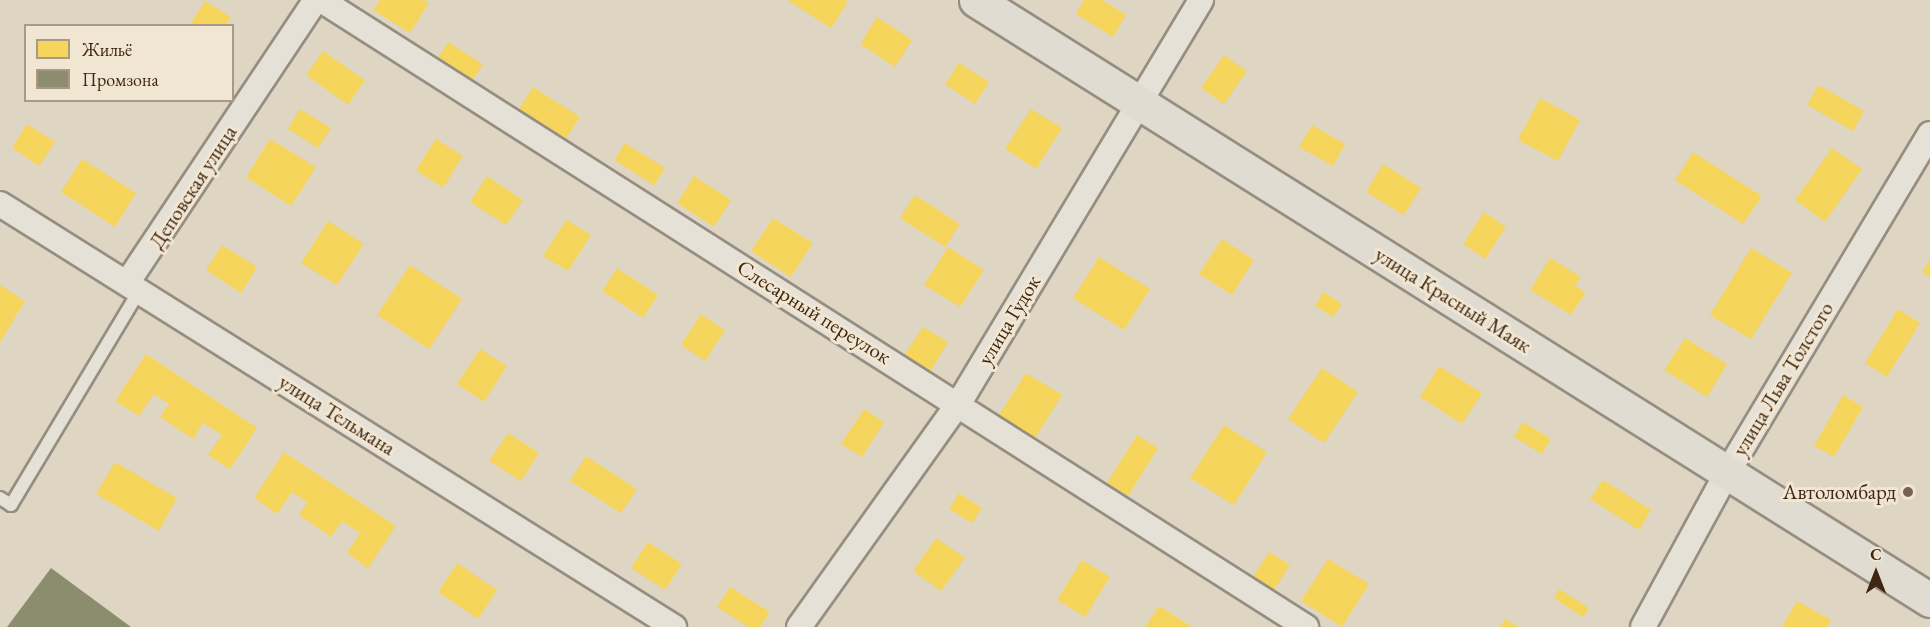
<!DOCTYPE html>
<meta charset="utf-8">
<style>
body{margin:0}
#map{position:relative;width:1930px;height:627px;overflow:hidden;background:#ded5c3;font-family:"EB Garamond",serif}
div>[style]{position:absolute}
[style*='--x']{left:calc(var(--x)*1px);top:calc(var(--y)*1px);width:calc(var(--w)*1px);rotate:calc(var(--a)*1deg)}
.homes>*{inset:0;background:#f6d55c}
.industry>*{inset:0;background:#8c8c6e}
.roads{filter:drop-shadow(2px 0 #958e81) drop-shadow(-2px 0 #958e81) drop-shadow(0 2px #958e81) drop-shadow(0 -2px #958e81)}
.lane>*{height:12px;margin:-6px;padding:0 6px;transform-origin:6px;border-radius:6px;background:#e6e1d7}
.street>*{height:24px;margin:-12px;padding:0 12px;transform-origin:12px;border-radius:12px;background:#e6e1d7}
.primary>*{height:33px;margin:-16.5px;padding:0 16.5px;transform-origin:16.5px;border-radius:16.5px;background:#e1dcd1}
.dots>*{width:16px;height:16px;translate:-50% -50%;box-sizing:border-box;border:3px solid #f1e6d1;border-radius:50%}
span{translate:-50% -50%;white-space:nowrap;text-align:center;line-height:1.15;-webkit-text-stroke:6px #f1e6d1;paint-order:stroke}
.street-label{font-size:21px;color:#3e2613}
.poi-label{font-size:21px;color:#3e2613}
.right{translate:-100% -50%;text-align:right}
.legend{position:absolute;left:24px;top:24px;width:210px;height:78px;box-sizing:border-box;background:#f1e6d1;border:2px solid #a99985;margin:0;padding:8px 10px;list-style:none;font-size:18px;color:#3e2613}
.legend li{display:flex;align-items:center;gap:12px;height:30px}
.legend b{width:30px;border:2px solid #a99985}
.north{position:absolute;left:1846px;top:543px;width:60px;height:60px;-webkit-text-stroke:4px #f1e6d1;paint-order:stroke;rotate:0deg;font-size:16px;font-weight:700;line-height:24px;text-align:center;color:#3e2613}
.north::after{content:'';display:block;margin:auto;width:21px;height:27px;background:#3e2613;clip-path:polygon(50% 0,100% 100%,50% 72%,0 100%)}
</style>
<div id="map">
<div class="homes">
<div style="clip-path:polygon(380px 0,424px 0,429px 3px,410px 33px,373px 10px)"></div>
<div style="clip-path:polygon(787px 0,845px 0,848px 2px,831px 28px)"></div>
<div style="clip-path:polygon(1084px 0,1102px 0,1126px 15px,1113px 37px,1076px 14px)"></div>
<div style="clip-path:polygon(205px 1px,231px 17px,225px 26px,189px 26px)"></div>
<div style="clip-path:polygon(877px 17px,912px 40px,895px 67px,860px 44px)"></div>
<div style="clip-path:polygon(448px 42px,483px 64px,471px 83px,436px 61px)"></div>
<div style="clip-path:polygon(323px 51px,365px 80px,348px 105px,306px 75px)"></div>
<div style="clip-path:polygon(1224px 55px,1247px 71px,1224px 104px,1201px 88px)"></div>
<div style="clip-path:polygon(959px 63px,989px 82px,975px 104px,945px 84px)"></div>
<div style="clip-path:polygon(1818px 85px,1864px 111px,1853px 131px,1807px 105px)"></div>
<div style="clip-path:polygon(533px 87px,580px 117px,566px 139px,519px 109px)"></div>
<div style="clip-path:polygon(1540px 98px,1580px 120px,1558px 161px,1518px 140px)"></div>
<div style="clip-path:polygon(300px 109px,331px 128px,318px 148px,288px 129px)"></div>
<div style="clip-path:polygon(1031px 109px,1062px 128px,1036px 169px,1005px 149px)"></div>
<div style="clip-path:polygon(27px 124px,55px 142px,39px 166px,12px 148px)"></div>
<div style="clip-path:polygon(1312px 125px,1345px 144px,1333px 166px,1299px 147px)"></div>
<div style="clip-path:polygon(270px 139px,316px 167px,291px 206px,246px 177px)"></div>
<div style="clip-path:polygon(436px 139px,463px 156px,443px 188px,416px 170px)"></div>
<div style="clip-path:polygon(625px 143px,665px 168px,654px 185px,614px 160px)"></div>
<div style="clip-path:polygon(1832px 148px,1862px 169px,1825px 222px,1795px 200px)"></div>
<div style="clip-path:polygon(1693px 152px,1762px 196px,1743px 224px,1675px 180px)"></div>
<div style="clip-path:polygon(82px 159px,136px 193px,115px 227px,61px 192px)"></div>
<div style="clip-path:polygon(1383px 164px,1421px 188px,1404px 215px,1366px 192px)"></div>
<div style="clip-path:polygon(487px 176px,523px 200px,506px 225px,470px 202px)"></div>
<div style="clip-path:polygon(694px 176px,731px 200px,714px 227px,677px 203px)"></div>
<div style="clip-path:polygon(915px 195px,960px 224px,945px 247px,900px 218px)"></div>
<div style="clip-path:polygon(1484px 212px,1506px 227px,1485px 259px,1463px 244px)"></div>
<div style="clip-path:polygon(773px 218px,813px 243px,791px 277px,751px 251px)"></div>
<div style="clip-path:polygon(566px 220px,591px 235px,568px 271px,543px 256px)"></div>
<div style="clip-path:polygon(328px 221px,364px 244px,337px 285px,301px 263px)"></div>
<div style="clip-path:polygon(1222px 239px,1254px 260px,1232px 295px,1199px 274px)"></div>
<div style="clip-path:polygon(222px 245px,257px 267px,241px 293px,206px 270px)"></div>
<div style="clip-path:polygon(948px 247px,984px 270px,960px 307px,924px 285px)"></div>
<div style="clip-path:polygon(1751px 248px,1792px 273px,1751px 339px,1710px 315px)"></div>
<div style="clip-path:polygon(1099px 257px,1150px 289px,1124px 330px,1073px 298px)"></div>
<div style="clip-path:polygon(1550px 258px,1581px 277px,1575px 286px,1586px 292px,1571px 315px,1530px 290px)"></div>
<div style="clip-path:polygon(1930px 259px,1930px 278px,1922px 272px)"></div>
<div style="clip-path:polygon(410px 265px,462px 299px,429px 349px,377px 315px)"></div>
<div style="clip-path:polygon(617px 268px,658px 295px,643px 318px,602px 291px)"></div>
<div style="clip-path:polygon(0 285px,25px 301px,0 342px)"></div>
<div style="clip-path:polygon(1323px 292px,1342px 304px,1333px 317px,1315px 306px)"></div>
<div style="clip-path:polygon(1898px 309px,1920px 323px,1887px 377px,1865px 363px)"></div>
<div style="clip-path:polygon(701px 314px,725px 330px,705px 361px,681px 345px)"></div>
<div style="clip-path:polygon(923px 327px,948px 342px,929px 374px,903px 357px)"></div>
<div style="clip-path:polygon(1685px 338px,1727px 364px,1707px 397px,1664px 370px)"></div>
<div style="clip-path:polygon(480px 349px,507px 366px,484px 402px,457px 384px)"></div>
<div style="clip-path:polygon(146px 354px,257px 428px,230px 469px,208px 455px,222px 435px,203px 423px,193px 439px,160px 417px,169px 404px,154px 394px,139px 416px,115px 401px)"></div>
<div style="clip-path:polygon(1439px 366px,1482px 393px,1462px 424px,1420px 397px)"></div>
<div style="clip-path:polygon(1322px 368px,1358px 392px,1324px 443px,1288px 419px)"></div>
<div style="clip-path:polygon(1026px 373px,1062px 395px,1035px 438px,999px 415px)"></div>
<div style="clip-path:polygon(1843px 395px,1863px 407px,1834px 457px,1814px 446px)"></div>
<div style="clip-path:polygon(864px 409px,884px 422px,862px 457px,841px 444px)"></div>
<div style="clip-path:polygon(1523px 422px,1551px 439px,1542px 454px,1514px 437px)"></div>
<div style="clip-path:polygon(1224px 425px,1267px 452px,1234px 505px,1190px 478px)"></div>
<div style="clip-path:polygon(508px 433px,539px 453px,521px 481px,489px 461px)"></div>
<div style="clip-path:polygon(1137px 435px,1158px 448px,1128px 496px,1107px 483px)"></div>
<div style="clip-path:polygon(284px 452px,396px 526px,368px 568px,347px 553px,360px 533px,342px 521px,331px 537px,299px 515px,307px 502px,292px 492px,277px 514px,254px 498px)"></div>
<div style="clip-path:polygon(586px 456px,637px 489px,621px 513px,570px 481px)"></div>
<div style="clip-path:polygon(115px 462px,177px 498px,159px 531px,96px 494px)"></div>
<div style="clip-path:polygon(1603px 480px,1651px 510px,1639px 530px,1590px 499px)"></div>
<div style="clip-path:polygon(959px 493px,982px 508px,972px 523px,949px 509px)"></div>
<div style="clip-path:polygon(936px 538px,965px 558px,941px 591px,913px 571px)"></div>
<div style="clip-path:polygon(648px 542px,682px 564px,665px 590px,631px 568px)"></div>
<div style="clip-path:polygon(1269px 552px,1290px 565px,1274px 590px,1253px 577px)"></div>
<div style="clip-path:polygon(1328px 559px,1369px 584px,1342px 627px,1301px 601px)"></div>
<div style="clip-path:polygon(1082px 560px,1110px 577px,1085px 617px,1057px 600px)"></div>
<div style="clip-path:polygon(457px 563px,497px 590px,478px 619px,438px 592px)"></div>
<div style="clip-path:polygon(730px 587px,770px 612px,760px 627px,748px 627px,717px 607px)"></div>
<div style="clip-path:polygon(1559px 589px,1589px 608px,1583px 617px,1554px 598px)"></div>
<div style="clip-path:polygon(1797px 601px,1831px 620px,1827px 627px,1782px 627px)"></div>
<div style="clip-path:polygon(1159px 606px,1192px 627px,1145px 627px)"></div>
<div style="clip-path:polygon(1505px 619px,1519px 627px,1500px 627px)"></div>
</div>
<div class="industry">
<div style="clip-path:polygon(51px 568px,131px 627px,7px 627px)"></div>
</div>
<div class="roads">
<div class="lane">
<div style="--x:0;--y:498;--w:13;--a:32"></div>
<div style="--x:11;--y:505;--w:249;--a:-59.1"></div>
</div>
<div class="street">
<div style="--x:321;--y:0;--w:1168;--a:32.48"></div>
<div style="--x:0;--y:204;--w:796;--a:32.11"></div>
<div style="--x:127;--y:283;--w:340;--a:-56.3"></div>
<div style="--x:799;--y:627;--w:275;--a:-54.5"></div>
<div style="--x:959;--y:403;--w:470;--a:-59"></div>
<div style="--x:1643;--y:627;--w:175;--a:-61.4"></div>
<div style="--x:1727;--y:473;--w:395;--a:-59.1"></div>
</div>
<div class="primary">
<div style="--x:976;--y:0;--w:1127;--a:32.17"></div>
</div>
</div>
<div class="dots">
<div style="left:1908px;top:492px;background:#766351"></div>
</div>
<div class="street-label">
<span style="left:193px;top:187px;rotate:-57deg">Деповская улица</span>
<span style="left:1453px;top:300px;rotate:32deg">улица Красный Маяк</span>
<span style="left:814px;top:312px;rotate:32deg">Слесарный переулок</span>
<span style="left:1009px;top:320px;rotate:-59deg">улица Гудок</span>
<span style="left:1783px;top:379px;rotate:-59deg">улица Льва Толстого</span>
<span style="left:337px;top:415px;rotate:32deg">улица Тельмана</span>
</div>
<div class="poi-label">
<span class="right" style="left:1896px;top:492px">Автоломбард</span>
</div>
<ul class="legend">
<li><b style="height:16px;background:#f6d55c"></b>Жильё</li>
<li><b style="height:16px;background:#8c8c6e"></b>Промзона</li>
</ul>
<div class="north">С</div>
</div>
